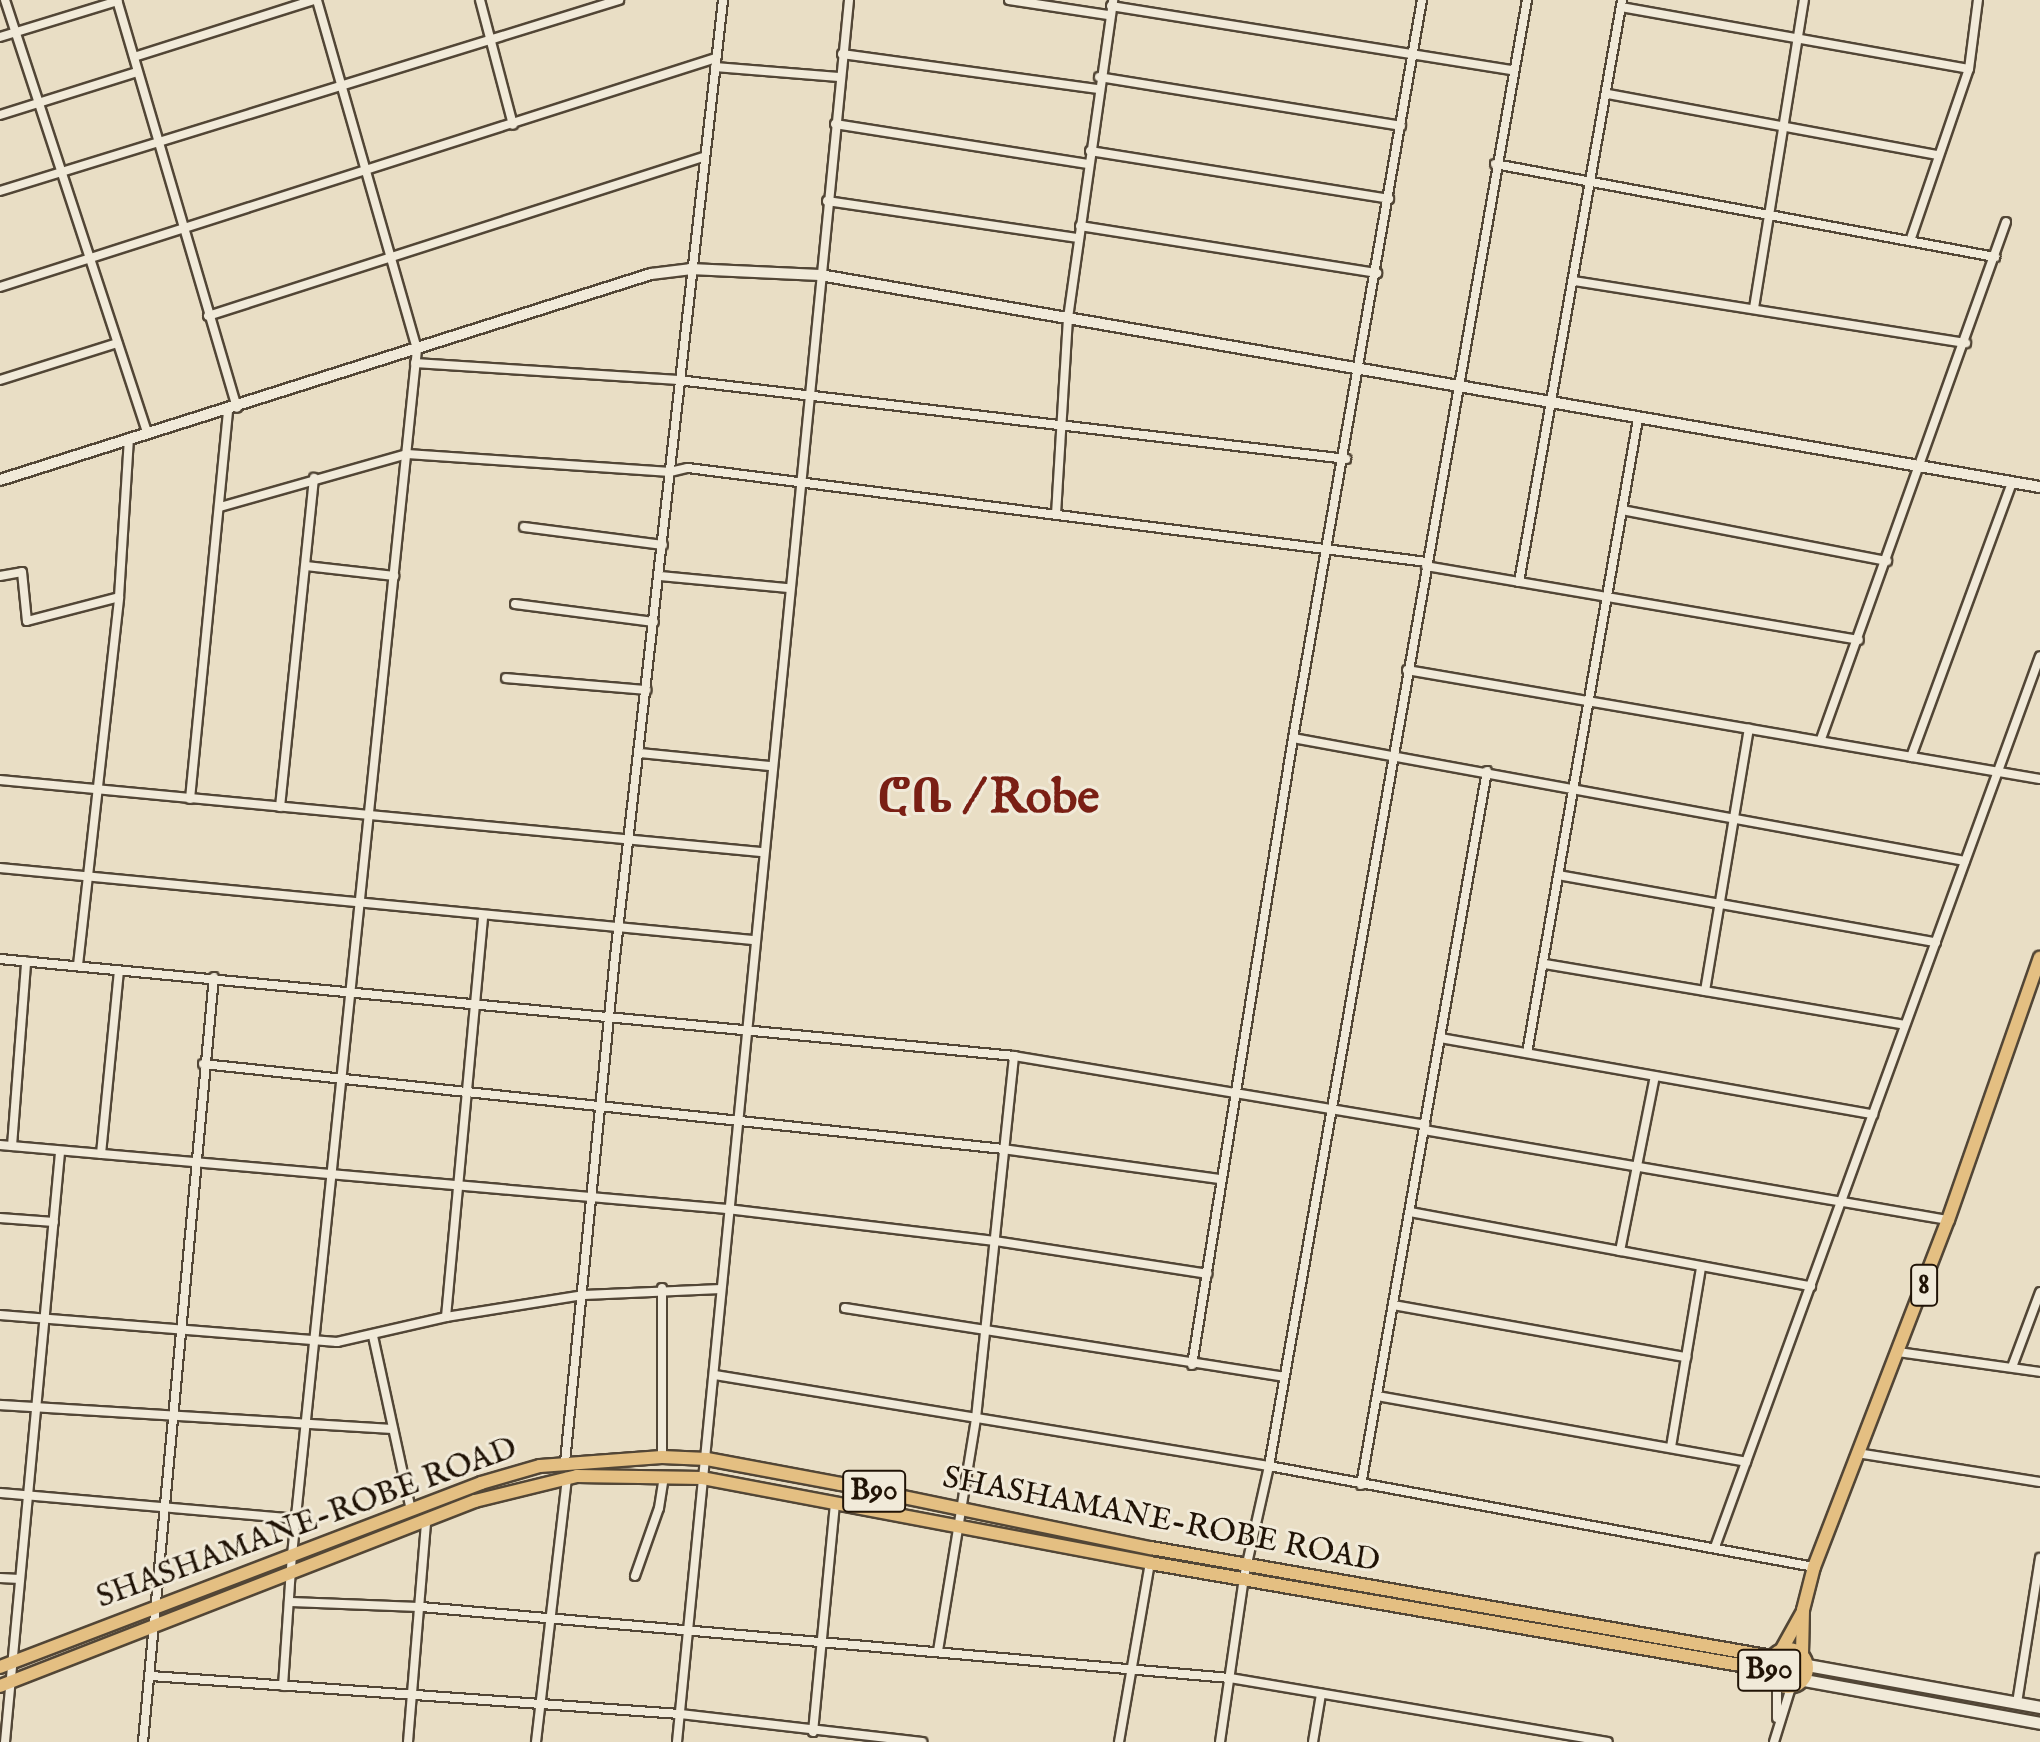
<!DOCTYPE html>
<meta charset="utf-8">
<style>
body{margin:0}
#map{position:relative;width:2040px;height:1742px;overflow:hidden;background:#e9dec5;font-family:"IM FELL English","Noto Serif Ethiopic",serif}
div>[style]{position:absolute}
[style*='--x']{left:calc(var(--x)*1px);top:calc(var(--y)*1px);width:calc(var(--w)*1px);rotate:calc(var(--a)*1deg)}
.roads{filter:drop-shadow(2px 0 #524636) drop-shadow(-2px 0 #524636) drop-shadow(0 2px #524636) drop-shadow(0 -2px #524636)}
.minor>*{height:8px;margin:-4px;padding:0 4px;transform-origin:4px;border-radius:4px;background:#f1ead9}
.tertiary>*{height:10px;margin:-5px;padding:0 5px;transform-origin:5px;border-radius:5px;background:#f1ead9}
.secondary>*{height:11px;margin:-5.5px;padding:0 5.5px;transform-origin:5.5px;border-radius:5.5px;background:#f1ead9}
.primary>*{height:12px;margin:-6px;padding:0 6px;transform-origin:6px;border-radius:6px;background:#e4bf82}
.primary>.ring{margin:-6px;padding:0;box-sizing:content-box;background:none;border:12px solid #e4bf82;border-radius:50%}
span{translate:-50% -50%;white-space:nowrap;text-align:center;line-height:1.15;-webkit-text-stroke:6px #f1ead9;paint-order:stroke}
.shield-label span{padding:2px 6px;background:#f1ead9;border:2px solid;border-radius:6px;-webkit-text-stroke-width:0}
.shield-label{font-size:30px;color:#201306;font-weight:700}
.street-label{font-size:32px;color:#201306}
.town-label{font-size:48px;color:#7a1f14;font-weight:700}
</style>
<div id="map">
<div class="roads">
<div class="minor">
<div style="--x:5;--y:0;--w:456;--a:71.8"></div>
<div style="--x:117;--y:0;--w:425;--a:73.6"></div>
<div style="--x:480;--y:0;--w:129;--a:75.2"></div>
<div style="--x:1009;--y:0;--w:100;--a:8.6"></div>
<div style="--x:1111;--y:6;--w:405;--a:9.1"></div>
<div style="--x:1621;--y:7;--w:353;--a:10.1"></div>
<div style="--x:0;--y:37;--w:123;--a:-17"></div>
<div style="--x:842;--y:54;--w:257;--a:7.8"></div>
<div style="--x:134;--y:57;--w:189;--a:-17.6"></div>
<div style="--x:715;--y:67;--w:124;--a:4.6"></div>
<div style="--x:1099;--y:77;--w:306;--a:9.2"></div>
<div style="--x:1608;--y:94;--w:334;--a:10.5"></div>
<div style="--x:0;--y:115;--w:144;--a:-17.4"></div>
<div style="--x:835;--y:124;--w:256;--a:9"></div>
<div style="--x:1090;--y:151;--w:303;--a:9.1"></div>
<div style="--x:1495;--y:164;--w:509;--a:10.54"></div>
<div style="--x:0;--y:191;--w:648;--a:-17.15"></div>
<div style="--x:827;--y:201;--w:254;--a:8.4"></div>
<div style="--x:1080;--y:226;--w:301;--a:9"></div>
<div style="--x:1910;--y:241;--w:182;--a:-71.1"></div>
<div style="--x:1969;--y:69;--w:70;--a:-82.6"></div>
<div style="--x:1574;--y:281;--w:397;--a:9"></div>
<div style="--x:0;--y:287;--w:752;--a:-17.74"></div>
<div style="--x:1754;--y:308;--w:312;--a:-80.8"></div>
<div style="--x:208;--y:316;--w:520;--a:-17.81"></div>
<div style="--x:415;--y:363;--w:264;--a:3.7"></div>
<div style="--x:678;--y:380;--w:673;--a:6.74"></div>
<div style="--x:0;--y:380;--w:123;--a:-17.5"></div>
<div style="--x:220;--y:507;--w:194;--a:-15.8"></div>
<div style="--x:407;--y:454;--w:264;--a:3.9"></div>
<div style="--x:670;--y:472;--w:18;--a:-13"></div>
<div style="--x:688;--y:468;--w:745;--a:7.25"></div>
<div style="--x:1622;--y:510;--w:270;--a:10.9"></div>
<div style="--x:1056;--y:514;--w:196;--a:-86.5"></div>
<div style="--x:1068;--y:318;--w:321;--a:-81.9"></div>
<div style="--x:524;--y:527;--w:140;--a:7.4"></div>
<div style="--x:306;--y:566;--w:89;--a:6.5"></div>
<div style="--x:1426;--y:566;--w:439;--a:9.7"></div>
<div style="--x:0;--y:576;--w:22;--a:-10"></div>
<div style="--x:22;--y:572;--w:49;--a:84.2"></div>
<div style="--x:27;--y:621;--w:95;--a:-14.6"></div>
<div style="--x:660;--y:576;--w:129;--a:5.4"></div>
<div style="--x:1519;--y:582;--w:591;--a:-79.96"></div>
<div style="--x:515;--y:604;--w:140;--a:7.4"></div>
<div style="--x:1407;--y:670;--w:642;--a:9.77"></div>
<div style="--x:506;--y:678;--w:141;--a:4.9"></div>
<div style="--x:1293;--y:738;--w:683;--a:10.37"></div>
<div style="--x:1821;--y:739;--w:549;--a:-70.31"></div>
<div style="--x:639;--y:753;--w:132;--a:5.7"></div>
<div style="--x:1911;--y:757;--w:293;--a:-69.8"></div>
<div style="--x:0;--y:780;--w:764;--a:5.4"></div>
<div style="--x:190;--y:799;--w:390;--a:-84.4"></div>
<div style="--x:280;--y:807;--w:331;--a:-84.1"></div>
<div style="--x:0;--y:868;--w:756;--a:5.46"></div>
<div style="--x:1558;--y:875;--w:384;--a:10.1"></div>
<div style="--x:0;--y:959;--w:1019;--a:5.46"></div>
<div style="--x:1014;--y:1056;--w:417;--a:9.5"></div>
<div style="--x:1545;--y:964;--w:365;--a:9.6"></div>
<div style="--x:78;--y:965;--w:370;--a:-83.6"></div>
<div style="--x:119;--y:597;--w:159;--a:-86.4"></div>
<div style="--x:1705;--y:991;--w:266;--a:-80.5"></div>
<div style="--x:1440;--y:1038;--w:440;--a:10"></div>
<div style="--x:1527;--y:1053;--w:644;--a:-80.07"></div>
<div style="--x:203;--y:1064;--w:805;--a:6.06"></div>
<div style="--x:1003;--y:1149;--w:218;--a:7.9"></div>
<div style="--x:1424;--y:1130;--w:532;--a:9.75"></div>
<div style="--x:0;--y:1145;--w:730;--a:5.03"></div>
<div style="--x:727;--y:1209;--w:270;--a:6.8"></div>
<div style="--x:995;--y:1241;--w:215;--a:8.8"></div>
<div style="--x:12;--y:1146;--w:185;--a:-85.6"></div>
<div style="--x:101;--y:1154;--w:184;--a:-84.4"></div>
<div style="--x:1410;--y:1212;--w:408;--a:10.5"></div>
<div style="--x:0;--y:1218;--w:54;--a:4.2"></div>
<div style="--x:1620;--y:1251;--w:178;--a:-78.7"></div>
<div style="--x:1393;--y:1305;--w:298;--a:10.1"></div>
<div style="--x:845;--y:1308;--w:444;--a:8.9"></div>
<div style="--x:0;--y:1315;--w:338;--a:4.6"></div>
<div style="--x:337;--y:1342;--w:112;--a:-12.9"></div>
<div style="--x:446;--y:1317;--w:140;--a:-9.1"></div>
<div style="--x:584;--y:1295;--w:137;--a:-2.5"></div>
<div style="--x:446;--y:1317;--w:403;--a:-84.7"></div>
<div style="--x:373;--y:1336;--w:178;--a:77.7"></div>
<div style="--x:1898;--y:1352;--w:143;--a:8"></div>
<div style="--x:1192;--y:1365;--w:635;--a:-80.85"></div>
<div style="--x:1293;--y:738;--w:749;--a:-80.09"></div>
<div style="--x:2012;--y:1367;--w:80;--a:-69.5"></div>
<div style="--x:715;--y:1375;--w:561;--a:9.33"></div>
<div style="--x:1269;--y:1466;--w:554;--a:10.5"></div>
<div style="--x:1377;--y:1396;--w:375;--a:10.1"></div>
<div style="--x:0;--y:1405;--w:393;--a:3.5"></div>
<div style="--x:1671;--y:1447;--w:182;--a:-80.5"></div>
<div style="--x:1857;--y:1453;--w:185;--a:9"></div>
<div style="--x:662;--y:1457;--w:169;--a:-90"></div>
<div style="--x:565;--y:1462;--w:507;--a:-84.35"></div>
<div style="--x:615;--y:957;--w:963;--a:-83.56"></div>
<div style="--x:1361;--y:1485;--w:725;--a:-79.99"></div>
<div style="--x:0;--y:1493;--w:298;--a:5"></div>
<div style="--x:1715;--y:1547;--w:948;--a:-69.96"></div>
<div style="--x:635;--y:1576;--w:72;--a:-70.6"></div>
<div style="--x:659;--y:1508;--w:32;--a:-81"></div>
<div style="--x:0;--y:1578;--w:20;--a:3"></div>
<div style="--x:289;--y:1602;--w:132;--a:2.2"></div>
<div style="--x:421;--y:1607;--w:812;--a:5.02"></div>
<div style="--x:1230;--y:1678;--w:383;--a:9.6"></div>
<div style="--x:938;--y:1651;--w:236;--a:-80.7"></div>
<div style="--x:976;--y:1418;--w:364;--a:-84"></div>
<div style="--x:151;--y:1676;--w:530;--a:4.11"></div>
<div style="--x:680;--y:1714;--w:244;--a:6.6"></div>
<div style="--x:1777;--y:1683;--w:35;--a:90"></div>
<div style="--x:283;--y:1686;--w:131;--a:-86.1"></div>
<div style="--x:292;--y:1555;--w:1212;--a:-84.08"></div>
<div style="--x:417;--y:349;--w:363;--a:-106"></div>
<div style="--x:2017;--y:1703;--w:147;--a:-81"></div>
<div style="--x:813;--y:1732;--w:229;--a:-84.5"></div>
<div style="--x:5;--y:1742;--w:593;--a:-84.67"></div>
<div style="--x:143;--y:1742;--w:768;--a:-84.7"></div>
<div style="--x:408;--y:1742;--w:222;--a:-85.3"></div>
<div style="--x:536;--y:1742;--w:267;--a:-83.3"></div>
<div style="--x:677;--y:1742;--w:1750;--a:-84.36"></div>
<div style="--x:1119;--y:1742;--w:182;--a:-80.2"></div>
<div style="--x:1220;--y:1742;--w:167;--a:-81.7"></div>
<div style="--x:1244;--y:1577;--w:114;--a:-77.3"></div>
<div style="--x:1269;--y:1466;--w:1489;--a:-80.02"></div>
<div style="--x:1313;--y:1742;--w:49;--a:-80.5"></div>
<div style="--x:1774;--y:1742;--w:58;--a:-72.8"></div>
</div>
<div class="tertiary">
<div style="--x:0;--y:480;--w:683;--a:-17.56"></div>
<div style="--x:651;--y:274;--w:39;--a:-7"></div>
<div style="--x:690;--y:269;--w:130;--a:2.6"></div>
<div style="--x:820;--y:275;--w:1238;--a:9.86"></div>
</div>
<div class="secondary">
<div style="--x:1807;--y:1665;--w:237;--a:10.2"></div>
<div style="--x:1804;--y:1680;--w:240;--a:10.3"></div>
</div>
<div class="primary">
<div class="ring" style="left:1769px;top:1649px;width:26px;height:26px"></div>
<div style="--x:1782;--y:1649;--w:41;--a:-60.9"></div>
<div style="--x:1802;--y:1654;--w:44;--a:-88.7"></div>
<div style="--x:1803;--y:1610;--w:44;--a:-75.7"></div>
<div style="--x:1814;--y:1567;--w:372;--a:-68.9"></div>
<div style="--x:1948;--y:1220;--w:278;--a:-70.7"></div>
<div style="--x:0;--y:1667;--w:515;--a:-20.93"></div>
<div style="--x:481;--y:1483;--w:61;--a:-16.1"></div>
<div style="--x:540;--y:1466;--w:122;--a:-4.2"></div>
<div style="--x:662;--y:1457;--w:45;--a:2.5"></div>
<div style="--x:707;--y:1459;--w:136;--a:10.6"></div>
<div style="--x:841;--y:1484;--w:317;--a:11.7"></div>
<div style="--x:1151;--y:1548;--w:630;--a:9.96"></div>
<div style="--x:0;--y:1686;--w:510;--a:-21.28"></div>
<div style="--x:475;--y:1501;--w:105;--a:-13.8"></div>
<div style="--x:577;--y:1476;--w:125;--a:0.9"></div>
<div style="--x:702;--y:1478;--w:456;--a:10.7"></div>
<div style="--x:1150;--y:1563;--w:628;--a:9.81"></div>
</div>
</div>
<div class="shield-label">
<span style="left:1924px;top:1285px">8</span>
<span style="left:874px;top:1491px">B90</span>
<span style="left:1769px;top:1670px">B90</span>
</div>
<div class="street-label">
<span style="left:1161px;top:1521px;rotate:11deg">SHASHAMANE-ROBE ROAD</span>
<span style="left:307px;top:1524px;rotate:-20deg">SHASHAMANE-ROBE ROAD</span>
</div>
<div class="town-label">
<span style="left:988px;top:800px">ሮቤ / Robe</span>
</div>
</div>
